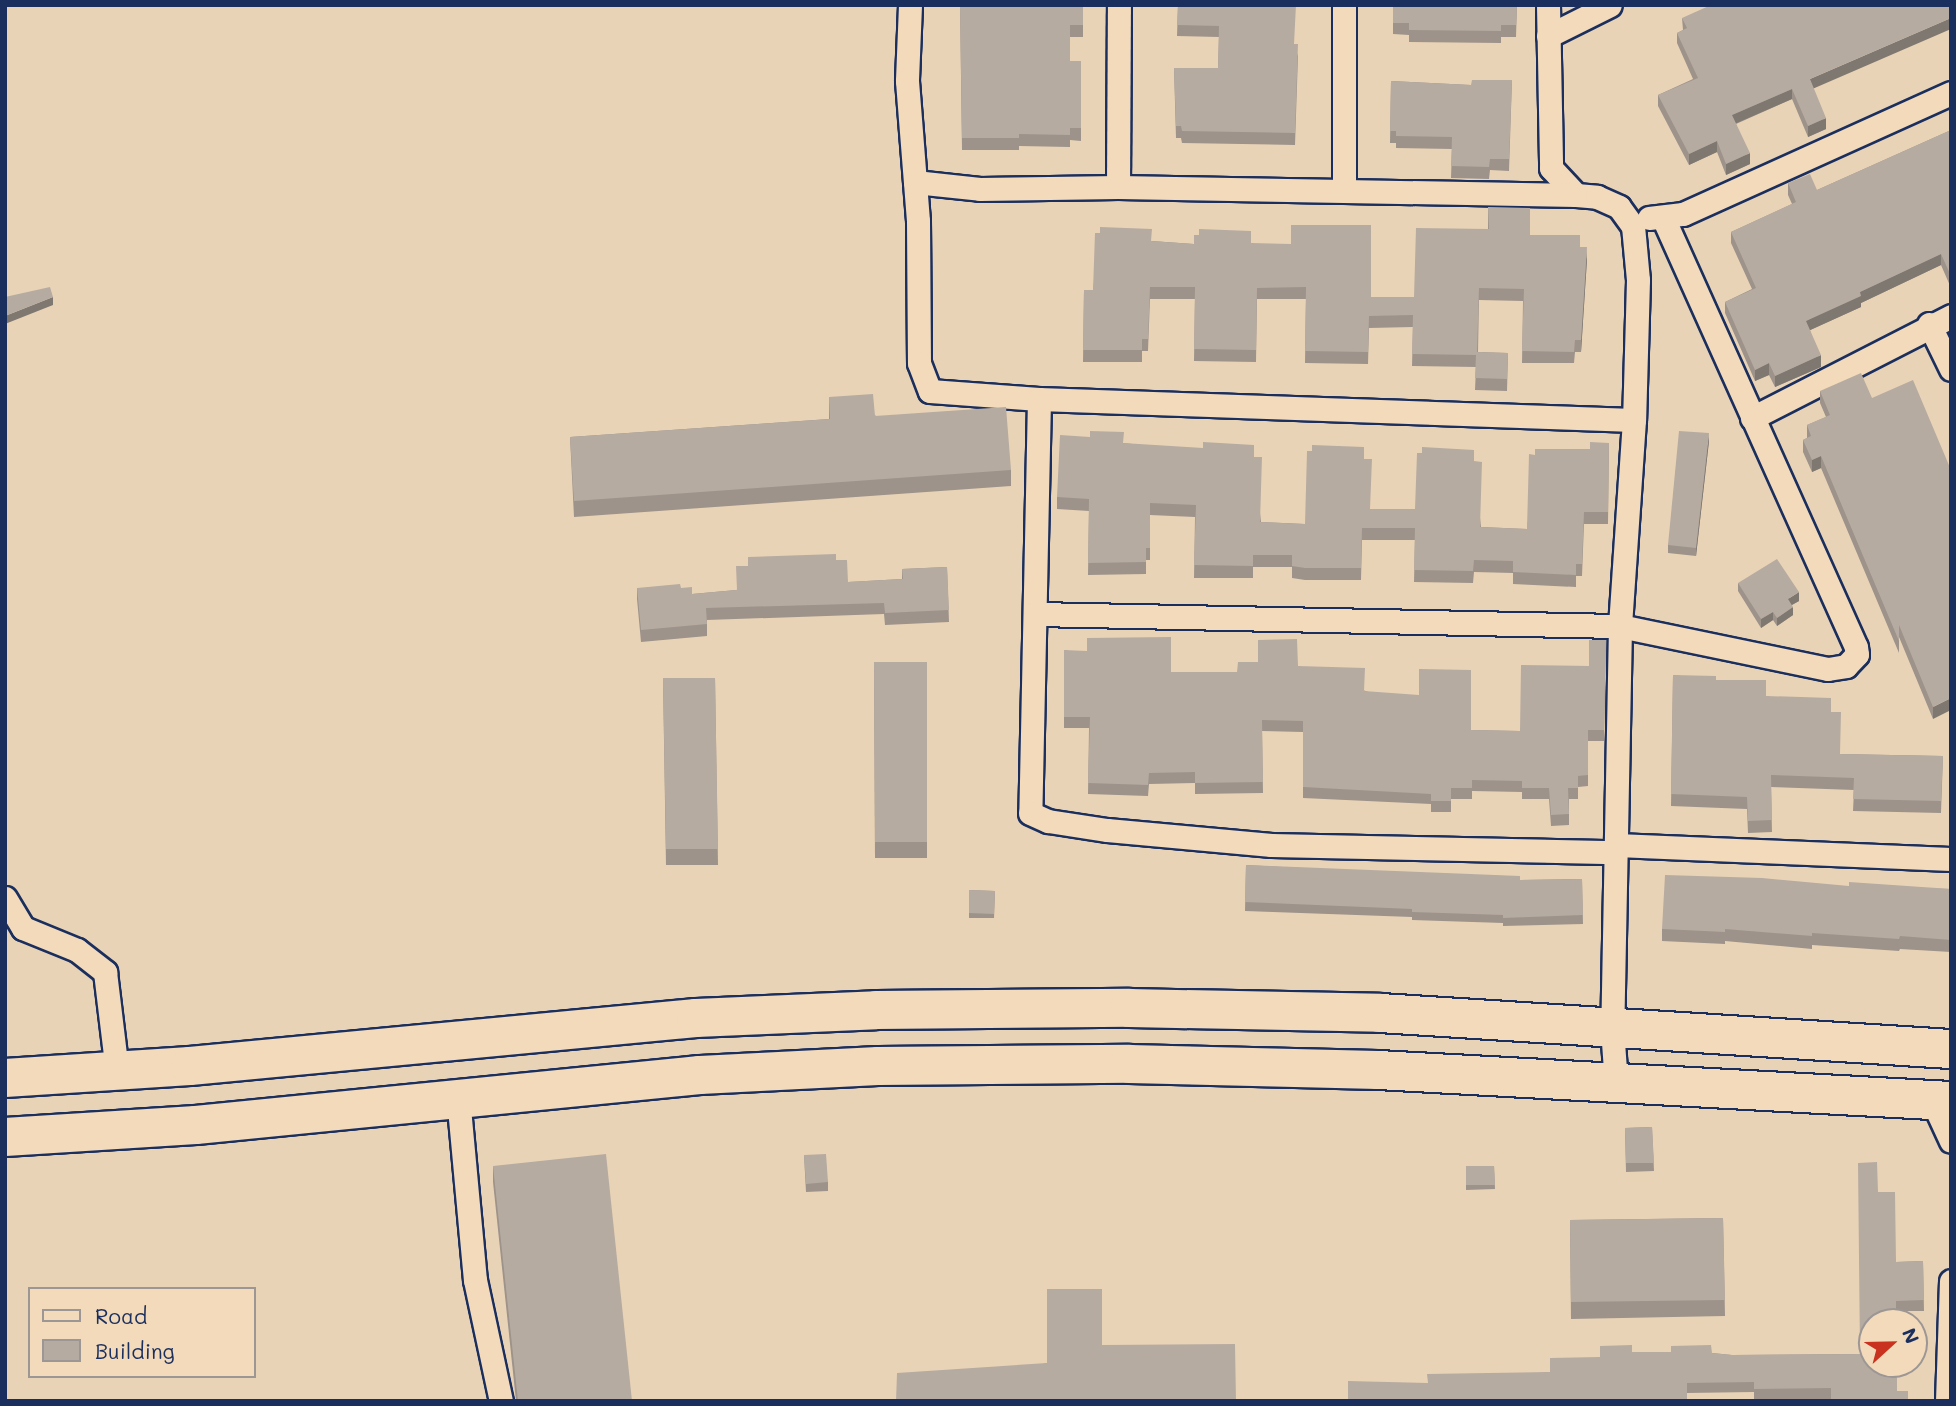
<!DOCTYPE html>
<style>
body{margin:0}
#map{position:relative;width:1956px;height:1406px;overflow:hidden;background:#e9d3b6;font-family:Mali,sans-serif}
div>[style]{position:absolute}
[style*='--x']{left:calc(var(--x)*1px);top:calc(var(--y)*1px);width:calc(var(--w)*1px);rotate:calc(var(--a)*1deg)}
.roads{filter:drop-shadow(2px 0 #1b2f5e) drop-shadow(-2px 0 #1b2f5e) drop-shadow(0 2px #1b2f5e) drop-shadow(0 -2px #1b2f5e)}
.street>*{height:23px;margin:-11.5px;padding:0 11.5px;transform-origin:11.5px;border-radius:11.5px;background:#f2daba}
.highway>*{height:38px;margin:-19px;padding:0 19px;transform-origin:19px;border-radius:19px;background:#f2daba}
.wall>*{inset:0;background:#9d938a}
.shaded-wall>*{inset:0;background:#7f7871}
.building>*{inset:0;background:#b6aba1}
span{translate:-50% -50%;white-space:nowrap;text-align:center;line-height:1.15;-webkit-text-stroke:7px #f2daba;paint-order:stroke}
.frame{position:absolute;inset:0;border:7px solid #1b2f5e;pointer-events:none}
.legend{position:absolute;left:28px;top:1287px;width:228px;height:91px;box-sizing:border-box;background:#f2daba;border:2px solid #9c9695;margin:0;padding:9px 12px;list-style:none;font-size:21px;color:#1b2f5e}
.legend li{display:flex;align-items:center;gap:14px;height:35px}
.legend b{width:35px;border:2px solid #9c9695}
.north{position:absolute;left:1858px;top:1308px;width:70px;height:70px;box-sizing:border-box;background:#f2daba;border:2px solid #9c9695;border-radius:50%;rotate:68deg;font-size:19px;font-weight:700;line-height:28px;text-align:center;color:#1b2f5e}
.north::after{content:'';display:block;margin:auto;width:24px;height:32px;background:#c8321e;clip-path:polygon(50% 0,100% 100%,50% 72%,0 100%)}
</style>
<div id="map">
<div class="roads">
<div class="street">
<div style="--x:910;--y:5;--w:76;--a:92.3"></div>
<div style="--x:907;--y:81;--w:140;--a:85.5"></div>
<div style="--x:918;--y:221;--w:142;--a:89.6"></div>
<div style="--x:919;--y:363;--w:30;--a:69"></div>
<div style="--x:930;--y:391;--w:109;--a:4.2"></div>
<div style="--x:1039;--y:399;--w:595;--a:2.02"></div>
<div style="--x:1548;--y:5;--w:163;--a:88.9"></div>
<div style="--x:1551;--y:168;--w:37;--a:47"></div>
<div style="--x:1548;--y:36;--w:69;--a:-26.6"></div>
<div style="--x:915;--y:182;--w:65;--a:6.1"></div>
<div style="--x:980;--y:189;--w:138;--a:-0.8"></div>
<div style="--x:1118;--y:187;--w:458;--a:1"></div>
<div style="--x:1576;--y:195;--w:21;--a:5"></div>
<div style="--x:1597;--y:197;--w:24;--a:24"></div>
<div style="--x:1619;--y:207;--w:24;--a:54"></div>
<div style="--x:1633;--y:226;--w:54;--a:84.7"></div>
<div style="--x:1638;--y:280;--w:140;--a:91.6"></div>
<div style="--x:1634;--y:420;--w:206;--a:93.9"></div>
<div style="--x:1620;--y:626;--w:402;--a:91.1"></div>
<div style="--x:1612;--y:1028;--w:56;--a:85.9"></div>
<div style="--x:1118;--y:187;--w:182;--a:-89.7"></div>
<div style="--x:1344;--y:190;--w:185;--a:-90"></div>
<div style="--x:1649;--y:218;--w:34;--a:-7"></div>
<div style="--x:1683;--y:214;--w:294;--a:-24.3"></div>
<div style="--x:1929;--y:324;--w:50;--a:63.9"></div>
<div style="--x:1039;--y:399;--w:414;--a:91.2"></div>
<div style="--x:1030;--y:813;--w:20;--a:24"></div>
<div style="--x:1048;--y:821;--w:60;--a:8.7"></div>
<div style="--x:1107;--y:830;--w:165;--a:5.2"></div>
<div style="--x:1271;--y:845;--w:345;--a:1.2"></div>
<div style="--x:1752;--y:418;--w:224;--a:-27.1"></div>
<div style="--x:1035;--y:614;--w:585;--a:1.18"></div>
<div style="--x:1620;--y:626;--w:212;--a:11.7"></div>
<div style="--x:1828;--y:669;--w:18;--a:-9"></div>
<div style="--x:1846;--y:666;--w:16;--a:-47"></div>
<div style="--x:1857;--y:654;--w:7;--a:-98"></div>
<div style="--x:1856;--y:647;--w:470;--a:-114.2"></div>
<div style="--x:1616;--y:845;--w:335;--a:2.4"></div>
<div style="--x:5;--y:898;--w:35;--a:59"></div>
<div style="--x:23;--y:928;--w:58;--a:22.2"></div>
<div style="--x:77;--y:950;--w:36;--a:38"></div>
<div style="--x:105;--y:972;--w:100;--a:83.1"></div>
<div style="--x:458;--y:1097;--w:184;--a:84.7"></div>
<div style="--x:475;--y:1280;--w:124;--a:77.9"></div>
<div style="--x:1932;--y:1100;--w:45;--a:65.1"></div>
<div style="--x:1947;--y:1401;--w:120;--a:-88.1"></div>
</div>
<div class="highway">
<div style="--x:5;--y:1078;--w:185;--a:-3.7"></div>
<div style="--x:190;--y:1066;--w:508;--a:-5.42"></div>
<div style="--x:696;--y:1018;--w:180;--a:-2.5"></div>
<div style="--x:876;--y:1010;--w:253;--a:-0.5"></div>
<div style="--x:1129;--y:1008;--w:251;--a:1.1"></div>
<div style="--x:1380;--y:1013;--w:572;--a:3.61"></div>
<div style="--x:5;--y:1137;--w:191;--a:-3.6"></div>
<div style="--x:196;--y:1125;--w:506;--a:-5.67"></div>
<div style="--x:700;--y:1075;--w:178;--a:-2.9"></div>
<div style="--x:878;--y:1066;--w:251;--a:-0.5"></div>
<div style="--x:1129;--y:1064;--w:249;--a:1.4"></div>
<div style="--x:1378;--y:1070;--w:574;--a:3.1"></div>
</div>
</div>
<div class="wall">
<div style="clip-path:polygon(960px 5px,1083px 5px,1083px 37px,1070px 37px,1070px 61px,1081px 61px,1081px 141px,1070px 140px,1070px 147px,1019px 146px,1019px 150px,962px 150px)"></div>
<div style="clip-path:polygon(1178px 5px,1294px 44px,1298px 56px,1295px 145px,1182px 143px,1181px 138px,1176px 138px,1174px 68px,1218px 68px,1219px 37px,1177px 36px)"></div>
<div style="clip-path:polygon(1393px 5px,1517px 5px,1516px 37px,1501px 37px,1501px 43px,1409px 42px,1409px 35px,1393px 34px)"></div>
<div style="clip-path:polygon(1682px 18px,1813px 88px,1826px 129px,1808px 137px,1792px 99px,1736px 124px,1750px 164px,1726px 175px,1717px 152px,1689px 165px,1658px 106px,1658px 95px,1693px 79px,1677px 43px,1677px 33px,1683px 30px)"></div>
<div style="clip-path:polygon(1512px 80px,1509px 171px,1490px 170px,1489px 179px,1451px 178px,1452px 149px,1396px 148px,1396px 143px,1390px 143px,1391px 81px,1471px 85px)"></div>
<div style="clip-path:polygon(1951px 130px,1951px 288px,1941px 265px,1861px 303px,1861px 307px,1810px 330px,1821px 367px,1775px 387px,1769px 375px,1755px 381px,1725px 313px,1725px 302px,1752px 289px,1731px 243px,1731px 232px,1792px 204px,1788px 195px,1788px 183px,1817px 190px)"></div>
<div style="clip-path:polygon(1488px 207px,1530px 235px,1580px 247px,1587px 259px,1581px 352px,1575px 352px,1574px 363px,1522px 363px,1523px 301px,1479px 300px,1478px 352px,1508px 353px,1507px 391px,1475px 390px,1476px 367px,1412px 366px,1413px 327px,1369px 328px,1368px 364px,1305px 363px,1306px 299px,1257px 299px,1256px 362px,1194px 361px,1195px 299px,1150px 299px,1148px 351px,1142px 351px,1142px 362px,1083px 362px,1084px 290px,1093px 290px,1100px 233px,1152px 241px,1194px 244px,1251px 243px,1371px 297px,1414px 297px,1488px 229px)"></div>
<div style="clip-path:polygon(1820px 391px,1872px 398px,1951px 470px,1933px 719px,1899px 637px,1899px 653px,1821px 468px,1812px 472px,1803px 452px,1803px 440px,1807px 438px,1807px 425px,1826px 417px,1820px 403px)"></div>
<div style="clip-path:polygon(829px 397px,1011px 470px,1011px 486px,574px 517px,570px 437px,829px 419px)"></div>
<div style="clip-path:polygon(1709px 441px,1696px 556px,1668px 553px,1668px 545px)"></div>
<div style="clip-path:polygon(1123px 443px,1254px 457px,1261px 522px,1305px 524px,1364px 459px,1370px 509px,1415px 509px,1474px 461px,1481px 527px,1527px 529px,1535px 455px,1590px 449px,1609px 443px,1608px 524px,1584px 524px,1582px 576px,1576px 576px,1576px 587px,1513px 584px,1513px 573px,1474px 572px,1473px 583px,1414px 582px,1415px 540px,1362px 540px,1361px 580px,1305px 580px,1292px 578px,1292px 567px,1253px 567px,1253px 578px,1194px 578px,1195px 517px,1150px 515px,1150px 560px,1146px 560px,1146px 574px,1088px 575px,1089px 511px,1057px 509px,1057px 497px)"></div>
<div style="clip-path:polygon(836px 560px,848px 582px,902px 579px,902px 569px,947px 567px,949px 622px,885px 625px,884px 614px,707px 620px,707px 636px,641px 642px,637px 599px,637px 588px,692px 594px,736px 590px)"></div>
<div style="clip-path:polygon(1738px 583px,1799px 601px,1792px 605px,1793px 615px,1777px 626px,1773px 620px,1761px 628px,1738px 591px)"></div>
<div style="clip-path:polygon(1606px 640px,1604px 741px,1588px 741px,1588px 786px,1578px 787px,1578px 799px,1569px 799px,1569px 825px,1551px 826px,1549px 799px,1522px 799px,1522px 792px,1472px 791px,1472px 799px,1451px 799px,1451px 812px,1431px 812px,1431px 804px,1303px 798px,1303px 732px,1262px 731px,1263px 793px,1195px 794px,1195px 783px,1149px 784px,1148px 796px,1088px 794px,1089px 728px,1064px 728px,1064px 650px,1171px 672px,1237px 672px,1298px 666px,1471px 730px,1520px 731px,1589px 666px)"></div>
<div style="clip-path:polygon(874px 662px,927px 662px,927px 858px,875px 858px)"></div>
<div style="clip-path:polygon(1673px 675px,1716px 680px,1766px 696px,1831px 712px,1840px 754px,1943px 756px,1941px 813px,1853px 811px,1854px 790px,1771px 787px,1772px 832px,1748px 833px,1747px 809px,1671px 806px)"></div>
<div style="clip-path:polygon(663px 678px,715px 678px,718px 865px,666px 865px)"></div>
<div style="clip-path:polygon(1246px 865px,1520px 880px,1582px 879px,1583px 924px,1503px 926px,1503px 923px,1412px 920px,1412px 917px,1245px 911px)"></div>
<div style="clip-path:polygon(1849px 886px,1951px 889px,1951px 952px,1900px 949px,1899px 951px,1812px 945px,1812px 949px,1725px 941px,1725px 944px,1662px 941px,1662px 929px)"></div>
<div style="clip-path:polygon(969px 890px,995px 891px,994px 918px,969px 918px)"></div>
<div style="clip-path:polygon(1652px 1127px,1654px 1171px,1626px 1172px,1625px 1128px)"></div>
<div style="clip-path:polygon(804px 1155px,828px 1182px,828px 1191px,806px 1192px)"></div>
<div style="clip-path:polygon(493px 1166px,632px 1401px,516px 1401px,493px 1182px)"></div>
<div style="clip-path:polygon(1466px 1166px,1494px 1166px,1495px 1189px,1466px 1190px)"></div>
<div style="clip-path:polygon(1878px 1192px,1896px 1262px,1923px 1261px,1924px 1311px,1896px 1311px,1872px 1364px,1831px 1399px,1754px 1399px,1754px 1392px,1687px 1393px,1428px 1383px,1550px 1372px,1600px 1357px,1632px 1352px,1712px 1353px,1732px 1355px,1860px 1354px)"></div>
<div style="clip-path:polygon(1723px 1218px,1725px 1316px,1571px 1319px,1570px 1220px)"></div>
<div style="clip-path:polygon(1102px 1345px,1236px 1401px,896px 1401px,1047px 1363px)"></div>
</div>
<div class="shaded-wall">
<div style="clip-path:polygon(1951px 18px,1951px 29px,1810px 90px,1810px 79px)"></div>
<div style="clip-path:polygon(1792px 89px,1792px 99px,1732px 125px,1732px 115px)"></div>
<div style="clip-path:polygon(1826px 118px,1826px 129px,1808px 137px,1808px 126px)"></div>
<div style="clip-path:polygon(1717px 141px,1717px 152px,1689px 165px,1689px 154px)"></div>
<div style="clip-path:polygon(1750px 153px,1750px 164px,1726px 175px,1726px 164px)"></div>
<div style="clip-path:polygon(1587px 247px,1587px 259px,1581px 352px,1581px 340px)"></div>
<div style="clip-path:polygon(1941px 254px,1941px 265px,1861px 303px,1861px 307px,1806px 332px,1806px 321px,1860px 292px)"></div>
<div style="clip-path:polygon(53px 297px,53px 305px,5px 324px,5px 316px)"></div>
<div style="clip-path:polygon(1821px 355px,1821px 367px,1775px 387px,1775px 376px)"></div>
<div style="clip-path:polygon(1769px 363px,1769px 375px,1755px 381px,1755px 370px)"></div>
<div style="clip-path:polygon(1709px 433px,1709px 441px,1696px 556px,1696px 548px)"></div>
<div style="clip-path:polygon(1821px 456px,1821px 468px,1812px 472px,1812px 460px)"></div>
<div style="clip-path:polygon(1799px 592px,1799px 601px,1788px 607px,1788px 599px)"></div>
<div style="clip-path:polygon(1793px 607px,1793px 615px,1777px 626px,1777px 618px)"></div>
<div style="clip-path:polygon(1773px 612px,1773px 620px,1761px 628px,1761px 619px)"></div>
<div style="clip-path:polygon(1951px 698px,1951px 710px,1933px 719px,1933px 707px)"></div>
</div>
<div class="building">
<div style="clip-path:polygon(960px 5px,1083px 5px,1083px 25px,1070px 25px,1070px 61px,1081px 61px,1081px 128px,1070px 128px,1070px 135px,1019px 134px,1019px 138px,962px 138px)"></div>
<div style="clip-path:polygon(1178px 5px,1296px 5px,1294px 44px,1298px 44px,1295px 133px,1182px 131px,1181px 126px,1176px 126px,1174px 68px,1218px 68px,1219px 26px,1177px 25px)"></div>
<div style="clip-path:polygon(1393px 5px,1517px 5px,1516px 25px,1501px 25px,1501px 31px,1409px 30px,1409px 23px,1393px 23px)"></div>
<div style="clip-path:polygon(1711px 5px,1951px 5px,1951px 18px,1810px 79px,1826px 118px,1808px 126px,1792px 89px,1732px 115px,1750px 153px,1726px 164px,1717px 141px,1689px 154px,1658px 95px,1698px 78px,1677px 33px,1687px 28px,1682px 18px)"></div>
<div style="clip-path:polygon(1472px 80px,1512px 80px,1509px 159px,1490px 159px,1489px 167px,1451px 166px,1452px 137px,1396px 136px,1396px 131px,1390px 131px,1391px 81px,1471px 85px)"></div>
<div style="clip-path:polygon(1951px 130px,1951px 276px,1941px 254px,1860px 292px,1861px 296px,1806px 321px,1821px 355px,1775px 376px,1769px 363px,1755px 370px,1725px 302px,1756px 288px,1731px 232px,1796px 202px,1788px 183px,1810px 174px,1817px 190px)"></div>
<div style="clip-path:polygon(1488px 207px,1530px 208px,1530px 235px,1580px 235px,1580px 247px,1587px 247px,1581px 340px,1575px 340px,1574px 352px,1522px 351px,1524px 289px,1479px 288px,1477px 352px,1508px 353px,1507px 379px,1475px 378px,1476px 355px,1412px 354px,1413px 315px,1369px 316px,1368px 352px,1305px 351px,1306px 287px,1257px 288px,1256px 350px,1194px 349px,1195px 287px,1150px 287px,1148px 339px,1142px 339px,1142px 350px,1083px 350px,1084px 290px,1093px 290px,1095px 233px,1100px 233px,1100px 227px,1152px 229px,1151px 241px,1194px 244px,1194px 235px,1199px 235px,1199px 229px,1251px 231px,1251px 243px,1291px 244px,1291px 225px,1371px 225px,1371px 297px,1414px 297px,1416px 228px,1489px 229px)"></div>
<div style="clip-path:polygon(50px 287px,53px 297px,5px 316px,5px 297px)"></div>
<div style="clip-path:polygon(1861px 373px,1872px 398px,1913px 380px,1951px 470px,1951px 698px,1933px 707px,1899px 625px,1899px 641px,1821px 456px,1812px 460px,1803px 440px,1811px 436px,1807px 425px,1830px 415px,1820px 391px)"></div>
<div style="clip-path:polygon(873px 394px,875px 416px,1006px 407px,1011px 470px,574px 501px,570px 437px,830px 419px,829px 397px)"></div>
<div style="clip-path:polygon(1090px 431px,1124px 432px,1123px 443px,1203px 448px,1203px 442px,1254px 445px,1254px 457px,1262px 457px,1260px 522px,1305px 524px,1307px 451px,1312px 451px,1312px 445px,1364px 447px,1364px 459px,1372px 459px,1370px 509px,1415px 509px,1417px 453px,1422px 453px,1422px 447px,1474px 450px,1474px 461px,1482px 462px,1480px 527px,1527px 529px,1529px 454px,1535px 455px,1535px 449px,1590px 449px,1590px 442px,1609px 443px,1608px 512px,1584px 512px,1582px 564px,1576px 564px,1576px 575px,1513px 572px,1513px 561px,1474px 560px,1473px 571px,1414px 570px,1415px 528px,1362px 528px,1361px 568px,1305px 568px,1292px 566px,1292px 555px,1253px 555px,1253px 566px,1194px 565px,1196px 505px,1150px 503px,1150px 548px,1146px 548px,1146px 562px,1088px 563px,1089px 499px,1057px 497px,1060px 435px,1090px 437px)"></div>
<div style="clip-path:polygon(1679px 431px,1709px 433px,1696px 548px,1668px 545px)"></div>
<div style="clip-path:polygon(836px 554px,836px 560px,847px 560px,848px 582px,903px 579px,902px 569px,947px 567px,949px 610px,885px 613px,884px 603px,706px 608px,707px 624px,641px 630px,637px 588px,680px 584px,681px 588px,692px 587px,692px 594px,737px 590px,736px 566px,748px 566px,748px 557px)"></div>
<div style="clip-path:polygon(1777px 559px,1799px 592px,1788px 599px,1793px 607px,1777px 618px,1773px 612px,1761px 619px,1738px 583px)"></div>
<div style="clip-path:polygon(1171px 637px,1171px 672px,1237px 672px,1238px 662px,1258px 662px,1258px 640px,1297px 639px,1298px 666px,1365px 668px,1364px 691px,1419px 695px,1419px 669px,1471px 670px,1471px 730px,1520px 731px,1521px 665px,1589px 666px,1589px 640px,1606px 640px,1604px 730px,1588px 730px,1588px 775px,1578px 776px,1578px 788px,1568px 788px,1569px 814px,1551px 815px,1549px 788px,1522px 788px,1522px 781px,1472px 780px,1472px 788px,1451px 788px,1451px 801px,1431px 801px,1431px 794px,1303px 787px,1303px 721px,1262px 720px,1263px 782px,1195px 783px,1195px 772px,1149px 773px,1148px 785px,1088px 783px,1090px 717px,1064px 717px,1064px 650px,1087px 651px,1087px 638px)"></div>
<div style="clip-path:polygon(874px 662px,927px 662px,927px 842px,875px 842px)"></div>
<div style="clip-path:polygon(1673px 675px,1716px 676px,1716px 680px,1766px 680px,1766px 696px,1831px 698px,1831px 712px,1841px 712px,1840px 754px,1943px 756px,1941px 801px,1853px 799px,1854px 778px,1771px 775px,1772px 820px,1748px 821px,1747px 797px,1671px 794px)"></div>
<div style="clip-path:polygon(663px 678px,715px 678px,718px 849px,666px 849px)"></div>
<div style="clip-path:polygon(1246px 865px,1520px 876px,1520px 880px,1582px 879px,1583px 915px,1503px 918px,1503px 915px,1412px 912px,1412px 909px,1245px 902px)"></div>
<div style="clip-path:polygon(1665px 875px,1762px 878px,1849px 886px,1849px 882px,1951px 889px,1951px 940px,1900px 936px,1899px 939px,1812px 933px,1812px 936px,1725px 929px,1725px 932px,1662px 929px)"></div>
<div style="clip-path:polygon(969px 890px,995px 891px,994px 914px,969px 913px)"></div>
<div style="clip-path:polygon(1652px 1127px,1654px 1163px,1626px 1163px,1625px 1128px)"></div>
<div style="clip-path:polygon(606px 1154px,632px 1401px,518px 1401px,493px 1166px)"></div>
<div style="clip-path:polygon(826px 1154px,828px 1182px,806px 1184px,804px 1155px)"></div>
<div style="clip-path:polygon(1877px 1162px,1878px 1192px,1895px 1192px,1896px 1262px,1923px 1261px,1924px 1300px,1896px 1301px,1896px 1322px,1872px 1322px,1872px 1364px,1897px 1364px,1897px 1391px,1908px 1391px,1908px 1401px,1831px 1401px,1831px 1388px,1754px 1389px,1754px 1382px,1687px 1383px,1687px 1401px,1348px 1401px,1348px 1381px,1428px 1383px,1427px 1374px,1550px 1372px,1550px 1358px,1600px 1357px,1600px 1346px,1632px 1345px,1632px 1352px,1671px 1352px,1671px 1346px,1711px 1345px,1712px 1353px,1732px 1355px,1860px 1354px,1858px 1163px)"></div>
<div style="clip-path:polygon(1466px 1166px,1494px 1166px,1495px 1185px,1466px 1185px)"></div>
<div style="clip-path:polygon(1723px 1218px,1725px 1300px,1571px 1302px,1570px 1220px)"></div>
<div style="clip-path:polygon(1047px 1289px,1102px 1289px,1102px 1345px,1235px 1344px,1236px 1401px,1124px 1401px,1124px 1399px,896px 1401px,897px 1373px,1047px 1363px)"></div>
</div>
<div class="frame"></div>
<ul class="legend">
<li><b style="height:9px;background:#f2daba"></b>Road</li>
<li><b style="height:19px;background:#b6aba1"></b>Building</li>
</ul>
<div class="north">N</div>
</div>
